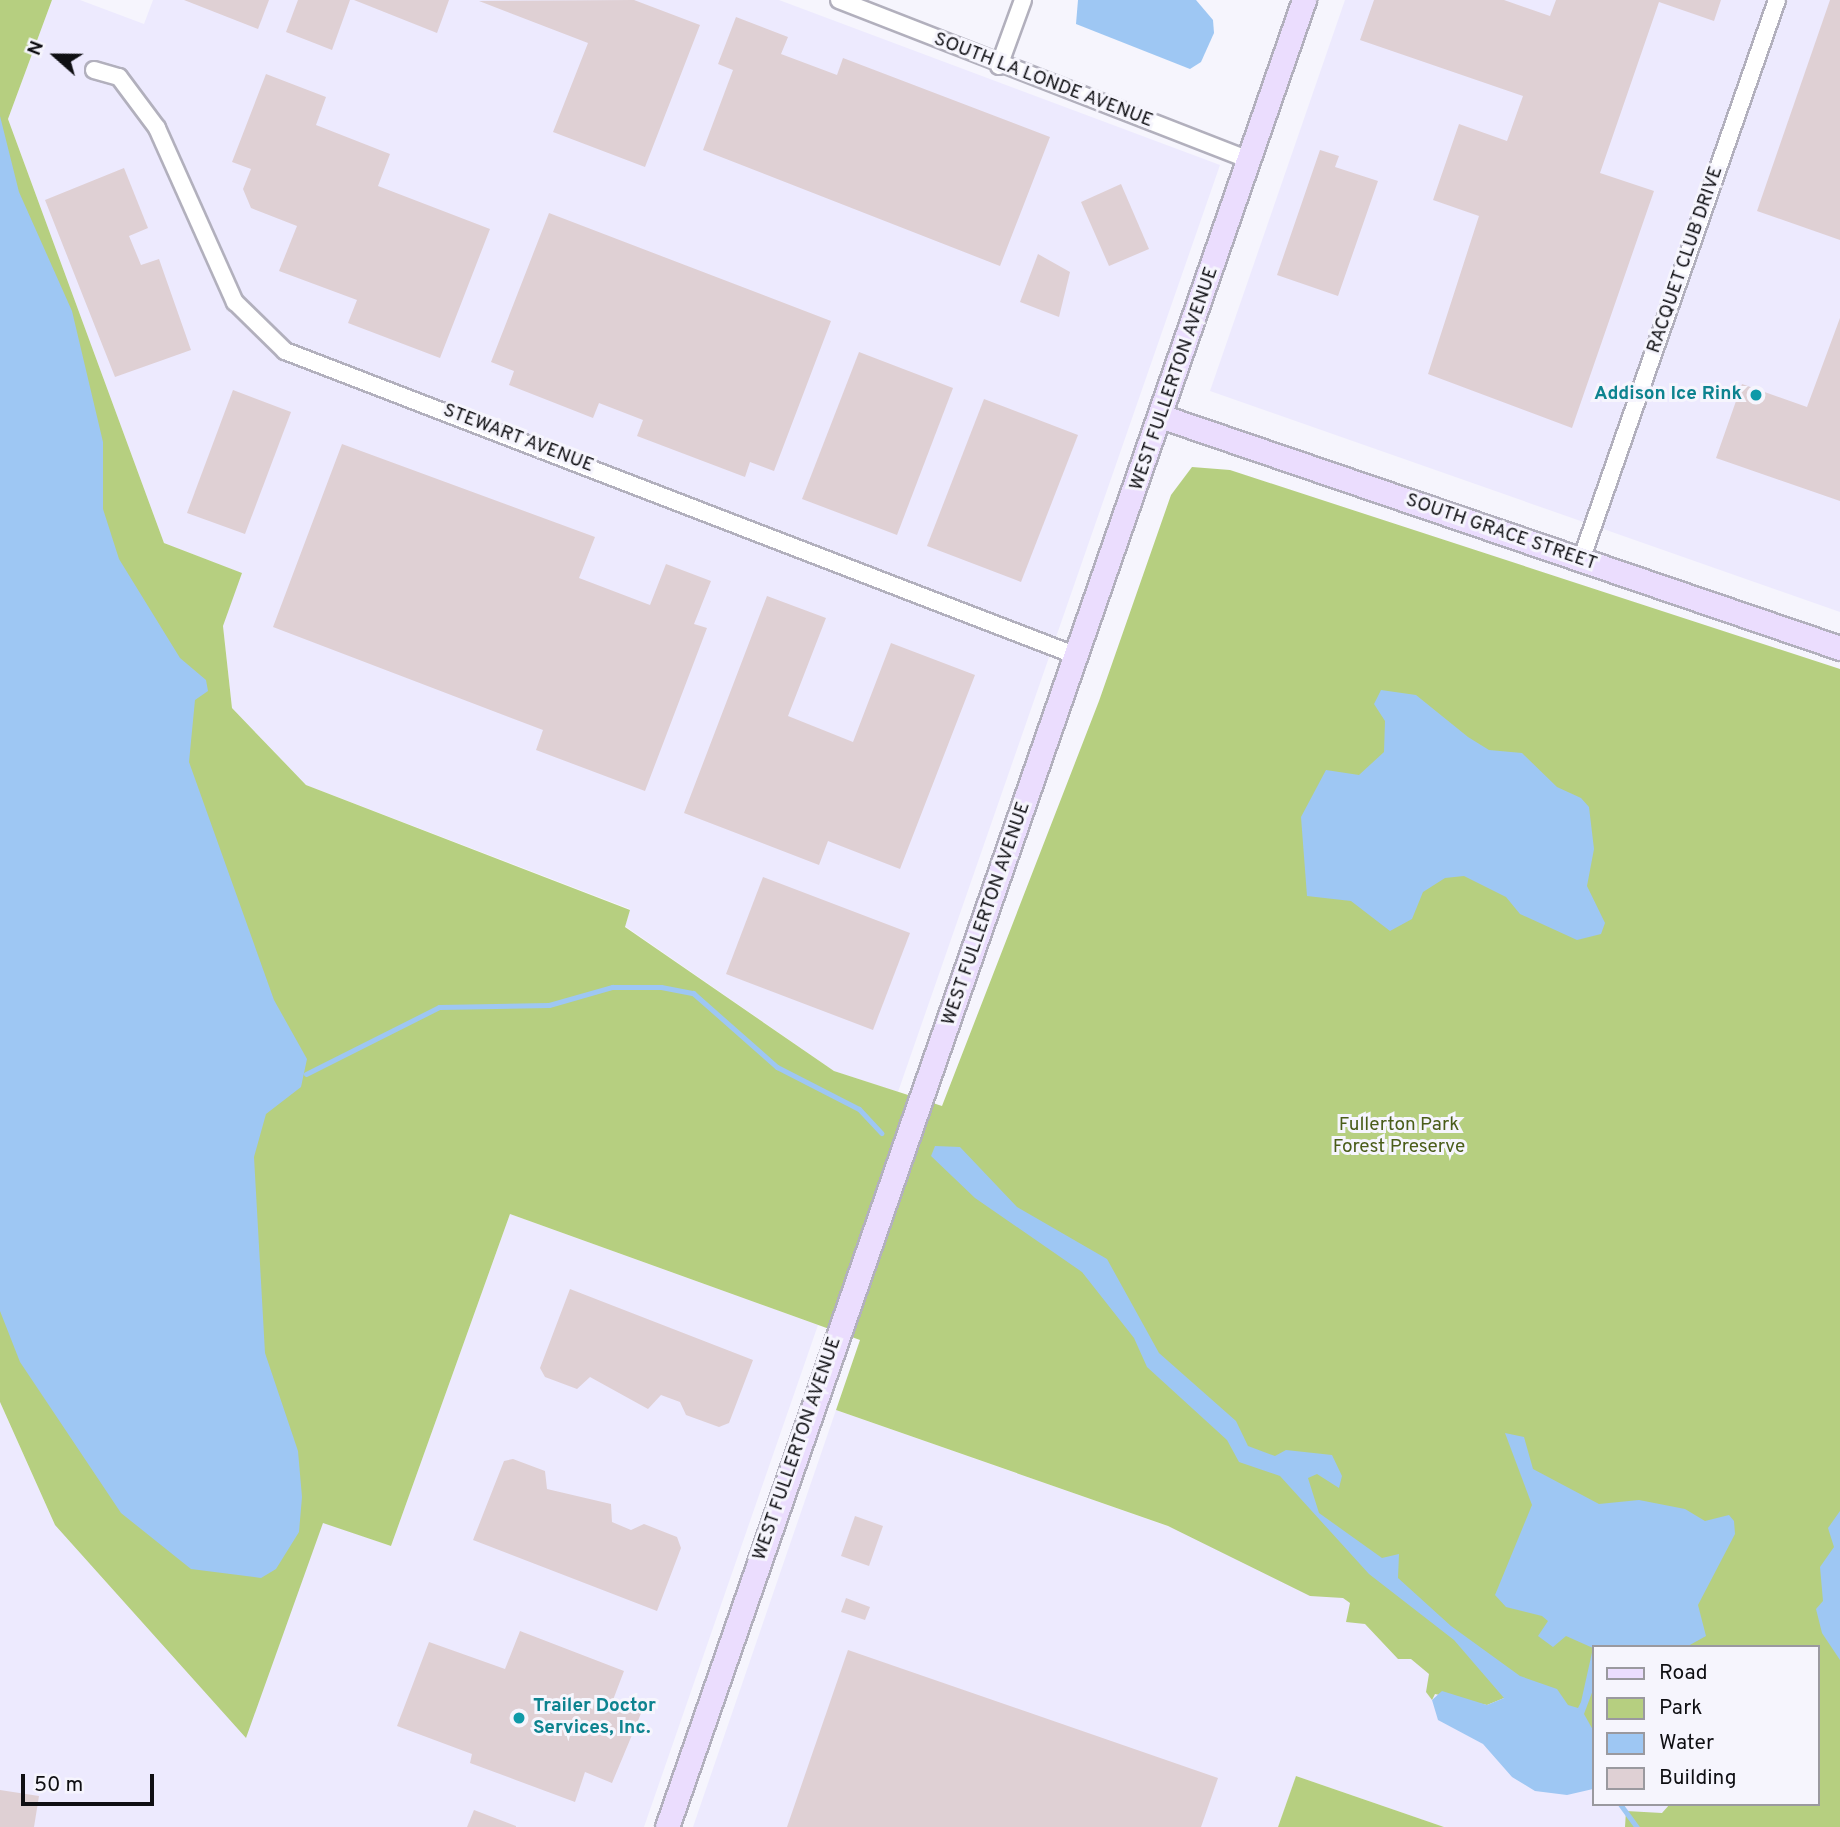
<!DOCTYPE html>
<style>
body{margin:0}
#map{position:relative;width:1840px;height:1827px;overflow:hidden;background:#f6f5fd;font-family:Overpass,sans-serif}
div>[style]{position:absolute}
[style*='--x']{left:calc(var(--x)*1px);top:calc(var(--y)*1px);width:calc(var(--w)*1px);rotate:calc(var(--a)*1deg)}
.built>*{inset:0;background:#edeafe}
.green>*{inset:0;background:#b6cf80}
.water>*{inset:0;background:#9ec7f3}
.stream>*{height:5px;margin:-2.5px;padding:0 2.5px;transform-origin:2.5px;border-radius:2.5px;background:#9ec7f3}
.building>*{inset:0;background:#dfd0d4}
.roads{filter:drop-shadow(2px 0 #b2b0bd) drop-shadow(-2px 0 #b2b0bd) drop-shadow(0 2px #b2b0bd) drop-shadow(0 -2px #b2b0bd)}
.street>*{height:16px;margin:-8px;padding:0 8px;transform-origin:8px;border-radius:8px;background:#fff}
.secondary>*{height:23px;margin:-11.5px;padding:0 11.5px;transform-origin:11.5px;border-radius:11.5px;background:#ebddfe}
.dots>*{width:19px;height:19px;translate:-50% -50%;box-sizing:border-box;border:4px solid #f6f5fd;border-radius:50%}
span{translate:-50% -50%;white-space:nowrap;text-align:center;line-height:1.15;-webkit-text-stroke:6px #f6f5fd;paint-order:stroke}
.street-label{font-size:19px;color:#0f0f13}
.culture-label{font-size:19px;color:#0d838f;font-weight:700}
.right{translate:-100% -50%;text-align:right}
.left{translate:0 -50%;text-align:left}
.park-label{font-size:19px;color:#4a5d19}
.legend{position:absolute;left:1592px;top:1645px;width:228px;height:161px;box-sizing:border-box;background:#f6f5fd;border:2px solid #9a999f;margin:0;padding:9px 12px;list-style:none;font-size:21px;color:#0f0f13}
.legend li{display:flex;align-items:center;gap:14px;height:35px}
.legend b{width:35px;border:2px solid #9a999f}
.north{position:absolute;left:21px;top:21px;width:70px;height:70px;-webkit-text-stroke:5px #f6f5fd;paint-order:stroke;rotate:291deg;font-size:19px;font-weight:700;line-height:28px;text-align:center;color:#0f0f13}
.north::after{content:'';display:block;margin:auto;width:24px;height:32px;background:#0f0f13;clip-path:polygon(50% 0,100% 100%,50% 72%,0 100%)}
.scale{position:absolute;left:21px;top:1774px;width:133px;height:32px;box-sizing:border-box;border:4px solid #0f0f13;border-top:0;padding-left:9px;font-size:21px;line-height:24px;white-space:nowrap;color:#0f0f13;-webkit-text-stroke:5px #f6f5fd;paint-order:stroke}
</style>
<div id="map">
<div class="built">
<div style="clip-path:polygon(52px 0,80px 0,144px 24px,153px 0,779px 0,1220px 165px,898px 1092px,834px 1071px,625px 926px,630px 909px,306px 785px,232px 708px,223px 626px,241px 573px,164px 543px,8px 119px)"></div>
<div style="clip-path:polygon(1345px 0,1840px 0,1840px 612px,1210px 391px)"></div>
<div style="clip-path:polygon(510px 1214px,818px 1325px,644px 1827px,0 1827px,0 1402px,55px 1525px,323px 1522px,391px 1546px)"></div>
<div style="clip-path:polygon(836px 1410px,1593px 1675px,1593px 1804px,1675px 1804px,1666px 1827px,1444px 1827px,1296px 1776px,1278px 1827px,693px 1827px)"></div>
</div>
<div class="green">
<div style="clip-path:polygon(0 0,52px 0,8px 119px,164px 543px,242px 573px,223px 626px,232px 708px,306px 785px,630px 910px,625px 927px,834px 1071px,942px 1106px,1099px 701px,1171px 495px,1192px 467px,1230px 470px,1840px 669px,1840px 1827px,1625px 1827px,1626px 1811px,1662px 1813px,1670px 1804px,1817px 1804px,1817px 1647px,1593px 1647px,1593px 1730px,1562px 1701px,1504px 1698px,1487px 1705px,1435px 1694px,1432px 1700px,1426px 1692px,1429px 1674px,1411px 1659px,1398px 1659px,1365px 1624px,1346px 1622px,1350px 1603px,1343px 1598px,1310px 1596px,1168px 1526px,836px 1410px,860px 1340px,510px 1214px,391px 1546px,323px 1523px,246px 1738px,55px 1525px,0 1402px)"></div>
<div style="clip-path:polygon(1296px 1776px,1444px 1827px,1278px 1827px)"></div>
</div>
<div class="water">
<div style="clip-path:polygon(1078px 0,1196px 0,1213px 20px,1214px 33px,1201px 62px,1190px 69px,1076px 24px)"></div>
<div style="clip-path:polygon(0 116px,19px 192px,72px 311px,103px 442px,103px 509px,119px 559px,180px 658px,206px 680px,208px 691px,195px 700px,189px 762px,274px 1000px,307px 1059px,301px 1087px,266px 1114px,254px 1157px,265px 1353px,298px 1451px,302px 1497px,299px 1532px,276px 1569px,261px 1578px,191px 1569px,121px 1513px,20px 1362px,0 1311px)"></div>
<div style="clip-path:polygon(1381px 690px,1416px 695px,1468px 737px,1489px 750px,1522px 753px,1557px 787px,1581px 798px,1589px 807px,1594px 849px,1587px 886px,1605px 923px,1601px 934px,1577px 940px,1520px 914px,1506px 897px,1464px 876px,1445px 878px,1423px 892px,1412px 919px,1390px 931px,1351px 901px,1307px 896px,1301px 817px,1326px 770px,1359px 775px,1384px 752px,1385px 721px,1374px 704px)"></div>
<div style="clip-path:polygon(935px 1146px,960px 1147px,1017px 1207px,1107px 1259px,1159px 1353px,1236px 1421px,1248px 1446px,1275px 1456px,1286px 1450px,1332px 1455px,1342px 1476px,1339px 1488px,1317px 1474px,1308px 1478px,1319px 1513px,1382px 1558px,1399px 1554px,1398px 1578px,1451px 1626px,1520px 1676px,1557px 1689px,1568px 1705px,1578px 1708px,1581px 1702px,1593px 1648px,1566px 1636px,1553px 1647px,1538px 1636px,1548px 1621px,1542px 1616px,1506px 1607px,1495px 1595px,1532px 1505px,1505px 1433px,1524px 1437px,1533px 1469px,1599px 1504px,1639px 1500px,1685px 1509px,1705px 1521px,1729px 1515px,1734px 1521px,1735px 1534px,1698px 1605px,1706px 1636px,1688px 1646px,1593px 1647px,1593px 1690px,1584px 1714px,1593px 1730px,1593px 1789px,1567px 1795px,1535px 1791px,1512px 1777px,1483px 1744px,1438px 1720px,1432px 1700px,1442px 1691px,1487px 1705px,1504px 1698px,1454px 1640px,1369px 1574px,1280px 1476px,1239px 1462px,1227px 1440px,1147px 1367px,1134px 1338px,1082px 1272px,975px 1198px,931px 1156px)"></div>
<div style="clip-path:polygon(1840px 1511px,1840px 1660px,1822px 1633px,1816px 1609px,1823px 1601px,1820px 1567px,1834px 1547px,1828px 1528px)"></div>
</div>
<div class="stream">
<div style="--x:306;--y:1074;--w:149;--a:-26.7"></div>
<div style="--x:439;--y:1007;--w:110;--a:-1"></div>
<div style="--x:549;--y:1005;--w:66;--a:-15.9"></div>
<div style="--x:612;--y:987;--w:49;--a:0"></div>
<div style="--x:661;--y:987;--w:33;--a:11"></div>
<div style="--x:693;--y:993;--w:112;--a:41.4"></div>
<div style="--x:777;--y:1067;--w:92;--a:27.1"></div>
<div style="--x:859;--y:1109;--w:33;--a:47"></div>
<div style="--x:1620;--y:1804;--w:29;--a:54"></div>
</div>
<div class="building">
<div style="clip-path:polygon(184px 0,269px 0,258px 29px)"></div>
<div style="clip-path:polygon(298px 0,350px 0,332px 50px,286px 32px)"></div>
<div style="clip-path:polygon(354px 0,449px 0,437px 33px)"></div>
<div style="clip-path:polygon(634px 0,700px 25px,645px 167px,553px 132px,588px 43px,479px 1px)"></div>
<div style="clip-path:polygon(1374px 0,1504px 0,1550px 16px,1556px 0,1721px 0,1714px 21px,1659px 2px,1600px 173px,1654px 191px,1572px 428px,1428px 374px,1479px 216px,1433px 200px,1459px 124px,1507px 141px,1523px 96px,1360px 40px)"></div>
<div style="clip-path:polygon(1830px 0,1840px 0,1840px 240px,1757px 211px)"></div>
<div style="clip-path:polygon(736px 17px,788px 37px,781px 54px,837px 75px,843px 58px,1050px 137px,1000px 266px,703px 150px,733px 70px,718px 64px)"></div>
<div style="clip-path:polygon(266px 74px,326px 97px,316px 125px,390px 154px,378px 186px,490px 229px,440px 358px,348px 323px,357px 300px,279px 271px,297px 226px,251px 208px,243px 189px,251px 169px,232px 162px)"></div>
<div style="clip-path:polygon(1320px 150px,1339px 156px,1335px 167px,1378px 181px,1338px 296px,1277px 275px)"></div>
<div style="clip-path:polygon(124px 168px,148px 228px,129px 236px,141px 265px,159px 259px,191px 350px,115px 377px,45px 200px)"></div>
<div style="clip-path:polygon(1121px 184px,1149px 249px,1109px 266px,1081px 202px)"></div>
<div style="clip-path:polygon(549px 213px,831px 321px,774px 471px,750px 462px,745px 477px,637px 436px,643px 420px,599px 403px,593px 418px,509px 385px,514px 371px,491px 362px)"></div>
<div style="clip-path:polygon(1038px 254px,1070px 272px,1059px 317px,1020px 302px)"></div>
<div style="clip-path:polygon(1840px 318px,1840px 501px,1716px 458px,1742px 384px,1807px 407px)"></div>
<div style="clip-path:polygon(859px 352px,953px 388px,897px 535px,802px 499px)"></div>
<div style="clip-path:polygon(233px 390px,291px 412px,245px 534px,187px 513px)"></div>
<div style="clip-path:polygon(984px 399px,1078px 435px,1021px 582px,927px 546px)"></div>
<div style="clip-path:polygon(342px 444px,595px 537px,579px 578px,650px 605px,666px 564px,711px 581px,694px 624px,707px 628px,645px 791px,536px 750px,543px 730px,273px 627px)"></div>
<div style="clip-path:polygon(767px 596px,826px 618px,788px 716px,853px 742px,891px 643px,975px 675px,900px 869px,828px 841px,819px 865px,684px 813px)"></div>
<div style="clip-path:polygon(763px 877px,910px 933px,873px 1030px,726px 974px)"></div>
<div style="clip-path:polygon(570px 1289px,753px 1360px,729px 1423px,719px 1427px,686px 1415px,680px 1402px,661px 1395px,648px 1409px,590px 1377px,577px 1389px,545px 1377px,540px 1368px)"></div>
<div style="clip-path:polygon(513px 1459px,545px 1471px,547px 1489px,611px 1504px,612px 1522px,631px 1530px,644px 1524px,677px 1537px,681px 1548px,657px 1611px,473px 1540px,504px 1461px)"></div>
<div style="clip-path:polygon(855px 1516px,883px 1526px,869px 1566px,841px 1556px)"></div>
<div style="clip-path:polygon(846px 1598px,870px 1607px,865px 1620px,841px 1612px)"></div>
<div style="clip-path:polygon(520px 1631px,624px 1671px,613px 1700px,642px 1711px,612px 1783px,585px 1772px,575px 1802px,470px 1763px,472px 1754px,397px 1726px,429px 1642px,505px 1669px)"></div>
<div style="clip-path:polygon(848px 1650px,1218px 1778px,1201px 1827px,787px 1827px)"></div>
<div style="clip-path:polygon(0 1790px,39px 1796px,34px 1827px,0 1827px)"></div>
<div style="clip-path:polygon(474px 1810px,516px 1826px,516px 1827px,467px 1827px)"></div>
</div>
<div class="roads">
<div class="street">
<div style="--x:839;--y:0;--w:438;--a:21.3"></div>
<div style="--x:999;--y:66;--w:70;--a:-70"></div>
<div style="--x:94;--y:70;--w:26;--a:16"></div>
<div style="--x:119;--y:77;--w:64;--a:53.3"></div>
<div style="--x:157;--y:128;--w:191;--a:65.9"></div>
<div style="--x:235;--y:302;--w:70;--a:44.4"></div>
<div style="--x:285;--y:351;--w:849;--a:21.06"></div>
<div style="--x:1581;--y:560;--w:593;--a:-70.71"></div>
</div>
<div class="secondary">
<div style="--x:1163;--y:417;--w:715;--a:18.84"></div>
<div style="--x:667;--y:1827;--w:1935;--a:-70.78"></div>
</div>
</div>
<div class="dots">
<div style="left:1756px;top:395px;background:#0f9aa8"></div>
<div style="left:519px;top:1718px;background:#0f9aa8"></div>
</div>
<div class="street-label">
<span style="left:1043px;top:81px;rotate:21deg">SOUTH LA LONDE AVENUE</span>
<span style="left:1686px;top:260px;rotate:-71deg">RACQUET CLUB DRIVE</span>
<span style="left:1175px;top:379px;rotate:-71deg">WEST FULLERTON AVENUE</span>
<span style="left:518px;top:439px;rotate:21deg">STEWART AVENUE</span>
<span style="left:1501px;top:533px;rotate:19deg">SOUTH GRACE STREET</span>
<span style="left:987px;top:914px;rotate:-71deg">WEST FULLERTON AVENUE</span>
<span style="left:798px;top:1449px;rotate:-71deg">WEST FULLERTON AVENUE</span>
</div>
<div class="culture-label">
<span class="right" style="left:1742px;top:395px">Addison Ice Rink</span>
<span class="left" style="left:533px;top:1718px">Trailer Doctor<br>Services, Inc.</span>
</div>
<div class="park-label">
<span style="left:1399px;top:1137px">Fullerton Park<br>Forest Preserve</span>
</div>
<ul class="legend">
<li><b style="height:9px;background:#ebddfe"></b>Road</li>
<li><b style="height:19px;background:#b6cf80"></b>Park</li>
<li><b style="height:19px;background:#9ec7f3"></b>Water</li>
<li><b style="height:19px;background:#dfd0d4"></b>Building</li>
</ul>
<div class="north">N</div>
<div class="scale">50 m</div>
</div>
